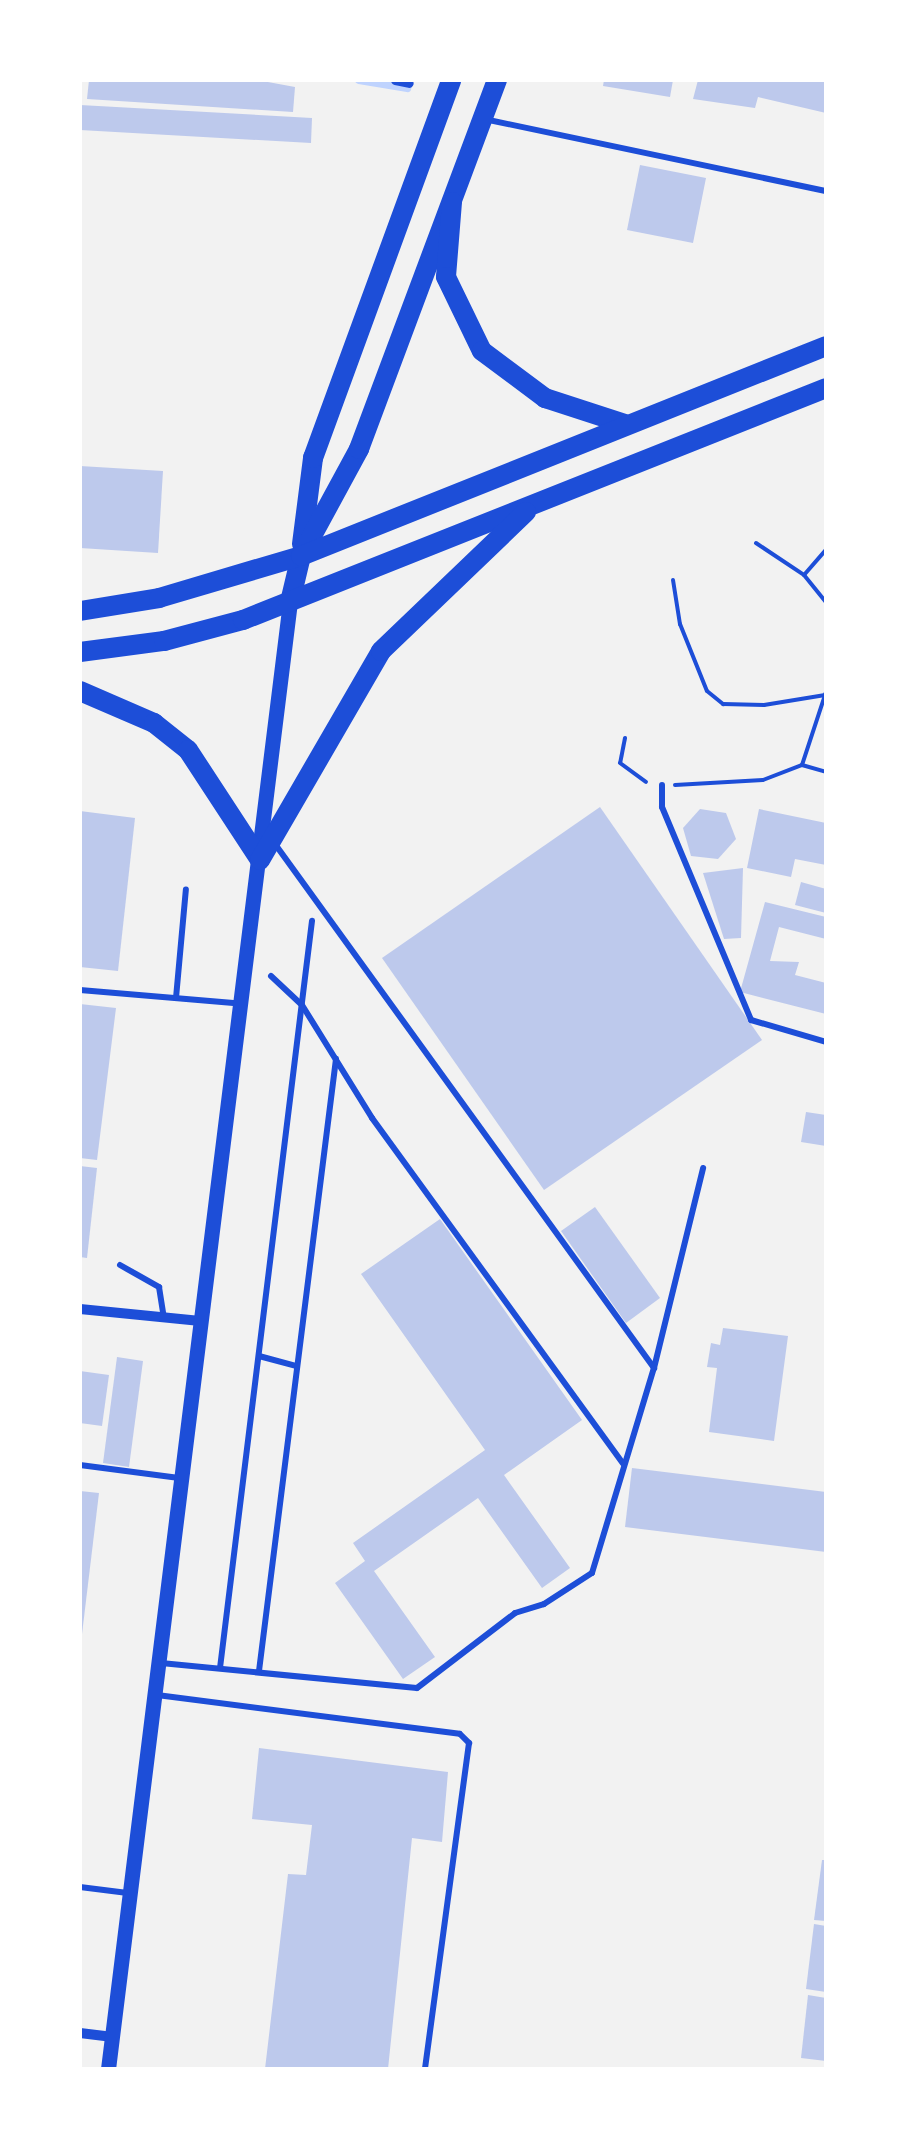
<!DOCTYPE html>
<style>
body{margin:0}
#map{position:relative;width:906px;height:2149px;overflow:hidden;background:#f2f2f2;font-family:"Nunito Sans",sans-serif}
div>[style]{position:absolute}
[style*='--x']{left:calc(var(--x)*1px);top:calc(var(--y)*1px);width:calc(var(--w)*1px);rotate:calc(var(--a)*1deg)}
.stream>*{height:8px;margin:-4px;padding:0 4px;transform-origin:4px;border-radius:4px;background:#bfd3fe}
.building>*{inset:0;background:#bdc9ec}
.path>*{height:4px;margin:-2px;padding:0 2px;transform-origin:2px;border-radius:2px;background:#1d4ed8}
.service>*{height:6px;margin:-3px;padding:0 3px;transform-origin:3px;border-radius:3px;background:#1d4ed8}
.pedestrian>*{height:9px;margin:-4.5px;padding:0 4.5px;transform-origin:4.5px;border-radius:4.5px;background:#1d4ed8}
.minor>*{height:10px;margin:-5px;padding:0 5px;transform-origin:5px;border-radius:5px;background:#1d4ed8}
.tertiary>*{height:15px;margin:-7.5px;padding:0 7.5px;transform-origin:7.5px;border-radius:7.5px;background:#1d4ed8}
.primary>*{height:20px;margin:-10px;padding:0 10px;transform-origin:10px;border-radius:10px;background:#1d4ed8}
.trunk>*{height:20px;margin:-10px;padding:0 10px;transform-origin:10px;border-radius:10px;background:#1d4ed8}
span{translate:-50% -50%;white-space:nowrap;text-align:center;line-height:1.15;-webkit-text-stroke:10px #fff;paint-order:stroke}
.frame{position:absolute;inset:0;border:82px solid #fff;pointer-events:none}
</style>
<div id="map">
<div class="stream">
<div style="--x:359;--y:80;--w:49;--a:9.5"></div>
</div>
<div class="building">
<div style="clip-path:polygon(89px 80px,257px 80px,295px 87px,293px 112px,87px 99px)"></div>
<div style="clip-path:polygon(604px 80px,673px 80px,670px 97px,603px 86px)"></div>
<div style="clip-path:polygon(698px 80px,826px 80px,826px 113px,758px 97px,755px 108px,693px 99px)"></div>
<div style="clip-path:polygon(80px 105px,312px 118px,311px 143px,80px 130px)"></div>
<div style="clip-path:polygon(640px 165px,706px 178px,693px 243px,627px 230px)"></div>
<div style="clip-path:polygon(80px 466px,163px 471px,158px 553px,80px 548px)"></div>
<div style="clip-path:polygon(600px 807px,762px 1040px,544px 1190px,382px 958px)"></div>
<div style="clip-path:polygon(700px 809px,726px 813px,736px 839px,718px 859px,691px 856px,683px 828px)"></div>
<div style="clip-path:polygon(759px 809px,826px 823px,826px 865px,795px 859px,791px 877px,747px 868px)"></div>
<div style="clip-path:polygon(80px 811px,135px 818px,118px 971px,80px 967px)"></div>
<div style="clip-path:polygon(743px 868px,741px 938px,724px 939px,703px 873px)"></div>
<div style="clip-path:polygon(801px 882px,826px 889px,826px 913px,795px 905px)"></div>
<div style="clip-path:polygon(765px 902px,826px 917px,826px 939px,779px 927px,770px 961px,799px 962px,795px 975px,826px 983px,826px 1014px,740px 992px)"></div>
<div style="clip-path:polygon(80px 1004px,116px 1008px,97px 1160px,80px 1158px)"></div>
<div style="clip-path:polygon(806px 1112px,826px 1115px,826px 1146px,801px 1142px)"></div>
<div style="clip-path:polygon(80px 1166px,97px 1168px,87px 1258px,80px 1257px)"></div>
<div style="clip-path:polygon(595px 1207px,660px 1298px,626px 1323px,561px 1231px)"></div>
<div style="clip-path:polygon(440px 1219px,582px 1420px,504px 1475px,570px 1568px,542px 1588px,478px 1498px,374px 1571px,435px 1657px,403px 1679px,335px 1583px,365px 1561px,353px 1543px,485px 1450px,361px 1274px)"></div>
<div style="clip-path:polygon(723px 1328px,788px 1336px,774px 1441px,709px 1432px,717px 1368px,707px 1367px,711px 1343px,720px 1345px)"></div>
<div style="clip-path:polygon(117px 1357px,143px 1361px,129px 1467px,103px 1463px)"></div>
<div style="clip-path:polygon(80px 1371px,109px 1375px,102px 1426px,80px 1423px)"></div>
<div style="clip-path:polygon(632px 1468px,826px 1492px,826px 1552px,625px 1527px)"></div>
<div style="clip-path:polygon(80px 1491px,99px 1493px,82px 1634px,80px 1634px)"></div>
<div style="clip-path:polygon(259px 1748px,448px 1772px,442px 1842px,412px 1838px,388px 2069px,265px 2069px,288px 1874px,306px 1875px,312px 1825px,252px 1819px)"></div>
<div style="clip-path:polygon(822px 1860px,826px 1860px,826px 1921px,814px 1920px)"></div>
<div style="clip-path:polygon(814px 1924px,826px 1926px,826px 1992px,806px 1989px)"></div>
<div style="clip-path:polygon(808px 1995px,826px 1998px,826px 2061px,801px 2058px)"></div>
</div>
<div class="path">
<div style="--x:756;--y:543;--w:58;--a:33.7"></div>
<div style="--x:804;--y:575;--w:35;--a:51"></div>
<div style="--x:804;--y:575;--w:33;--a:-49"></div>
<div style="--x:673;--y:580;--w:45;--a:81"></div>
<div style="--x:680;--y:624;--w:72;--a:68.1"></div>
<div style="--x:707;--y:691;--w:21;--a:39"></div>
<div style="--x:723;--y:704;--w:41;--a:1.4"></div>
<div style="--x:764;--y:705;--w:62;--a:-9.3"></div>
<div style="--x:625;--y:738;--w:25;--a:101"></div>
<div style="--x:620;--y:763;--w:32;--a:36"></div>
<div style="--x:802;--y:765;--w:77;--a:-71.8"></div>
<div style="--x:675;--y:785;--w:88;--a:-3.3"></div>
<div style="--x:763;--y:780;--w:42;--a:-21"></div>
<div style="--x:802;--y:765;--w:25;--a:16"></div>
</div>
<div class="service">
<div style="--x:484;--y:119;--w:349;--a:11.9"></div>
<div style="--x:662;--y:785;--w:22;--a:90"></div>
<div style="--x:662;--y:807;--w:231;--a:67.3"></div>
<div style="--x:751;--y:1020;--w:78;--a:16.3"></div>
<div style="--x:275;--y:844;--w:647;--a:54.12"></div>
<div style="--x:271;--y:976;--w:42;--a:43.1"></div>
<div style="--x:302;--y:1005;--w:133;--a:58.2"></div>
<div style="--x:372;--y:1118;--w:427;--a:54"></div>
<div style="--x:80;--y:990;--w:157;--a:4.8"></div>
<div style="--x:176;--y:998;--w:109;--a:-84.8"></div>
<div style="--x:120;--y:1265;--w:45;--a:29.4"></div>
<div style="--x:159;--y:1287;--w:31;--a:81"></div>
<div style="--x:259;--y:1356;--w:39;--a:15"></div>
<div style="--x:80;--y:1465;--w:100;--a:7.5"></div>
<div style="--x:161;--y:1663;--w:257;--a:5.6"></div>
<div style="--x:417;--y:1688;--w:123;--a:-37.4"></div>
<div style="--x:515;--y:1613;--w:30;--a:-17"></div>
<div style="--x:544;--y:1604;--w:57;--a:-32.9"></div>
<div style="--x:592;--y:1573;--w:214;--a:-73.2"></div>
<div style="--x:654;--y:1368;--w:206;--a:-76.2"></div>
<div style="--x:220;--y:1668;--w:753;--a:-82.98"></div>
<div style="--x:259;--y:1671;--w:617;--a:-82.83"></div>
<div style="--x:157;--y:1695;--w:305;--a:7.3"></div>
<div style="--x:460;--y:1734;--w:13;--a:45"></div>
<div style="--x:469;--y:1743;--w:329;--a:97.7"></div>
<div style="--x:80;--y:1887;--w:48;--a:7.1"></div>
</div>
<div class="pedestrian">
<div style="--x:395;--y:80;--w:14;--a:12"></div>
</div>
<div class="minor">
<div style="--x:80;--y:1309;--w:121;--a:5.7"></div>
<div style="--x:80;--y:2033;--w:33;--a:7"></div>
</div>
<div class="tertiary">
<div style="--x:108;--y:2069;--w:1478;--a:-82.93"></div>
</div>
<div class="primary">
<div style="--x:302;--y:544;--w:87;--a:-82.7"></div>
<div style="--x:313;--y:458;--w:402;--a:-69.9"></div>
<div style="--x:290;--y:602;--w:47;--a:-76.6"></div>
<div style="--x:301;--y:556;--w:122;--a:-61.5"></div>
<div style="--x:359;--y:449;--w:394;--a:-69.5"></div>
</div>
<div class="trunk">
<div style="--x:452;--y:202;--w:75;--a:94.6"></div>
<div style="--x:446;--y:277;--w:82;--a:64.1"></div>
<div style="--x:482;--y:351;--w:79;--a:36.7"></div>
<div style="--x:545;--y:398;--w:84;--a:18"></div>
<div style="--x:80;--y:611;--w:80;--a:-9.3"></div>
<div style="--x:159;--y:598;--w:148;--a:-16.5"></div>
<div style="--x:301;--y:556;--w:565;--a:-21.8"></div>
<div style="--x:80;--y:652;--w:85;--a:-7.5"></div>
<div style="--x:164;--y:641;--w:82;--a:-14.9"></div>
<div style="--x:243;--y:620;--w:627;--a:-21.7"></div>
<div style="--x:80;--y:691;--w:81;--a:23.4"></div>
<div style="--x:154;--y:723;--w:43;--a:38.5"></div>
<div style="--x:188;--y:750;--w:131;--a:56.8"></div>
<div style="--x:260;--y:860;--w:241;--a:-59.9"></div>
<div style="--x:381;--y:651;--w:201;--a:-43.8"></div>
</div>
<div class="frame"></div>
</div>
